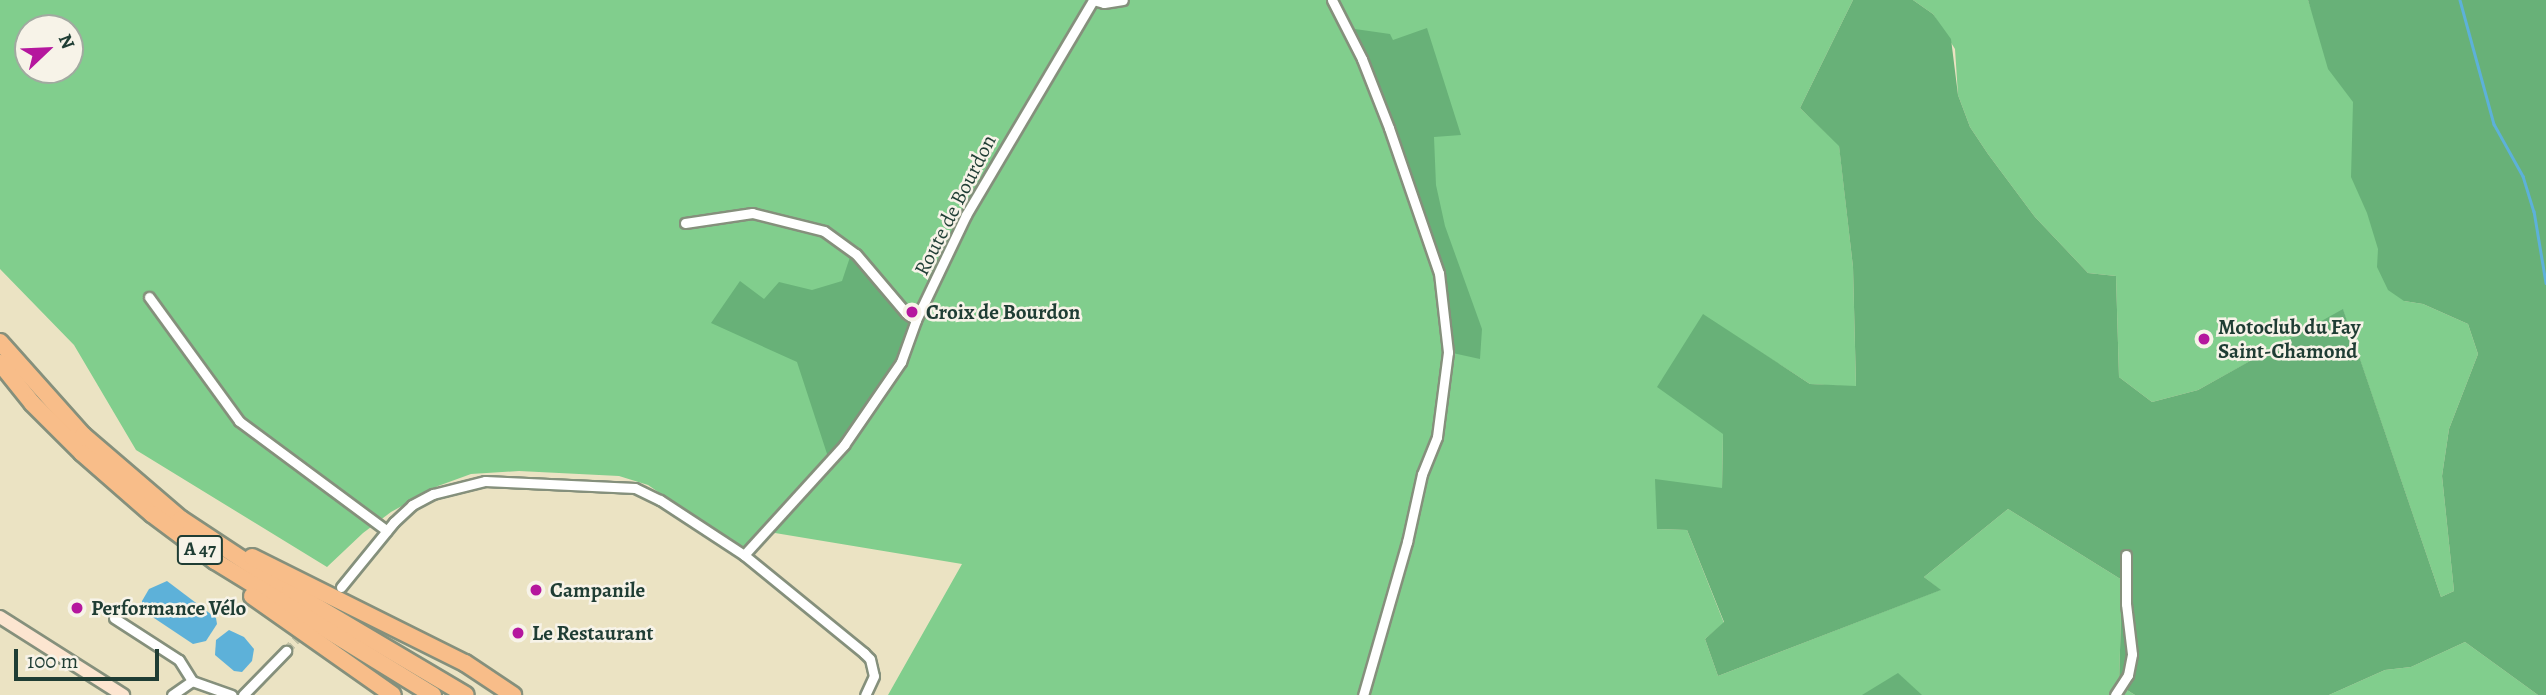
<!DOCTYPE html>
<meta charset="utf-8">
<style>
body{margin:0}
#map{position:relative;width:2546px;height:695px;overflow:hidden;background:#ebe3c3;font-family:Alegreya,serif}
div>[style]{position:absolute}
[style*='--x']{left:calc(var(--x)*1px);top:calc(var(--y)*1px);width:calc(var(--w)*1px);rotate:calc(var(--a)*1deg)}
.green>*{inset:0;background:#81ce8d}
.forest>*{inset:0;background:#68b178}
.water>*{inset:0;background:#5db1d9}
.stream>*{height:2.5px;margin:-1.25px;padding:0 1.25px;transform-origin:1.25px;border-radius:1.25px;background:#5db1d9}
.minor-tunnel>*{height:9px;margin-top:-4.5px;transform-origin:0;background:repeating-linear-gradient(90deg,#c2c2a6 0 9px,transparent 0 13.5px)}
.roads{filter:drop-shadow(2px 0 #85907c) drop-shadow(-2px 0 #85907c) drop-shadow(0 2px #85907c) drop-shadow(0 -2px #85907c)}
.minor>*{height:9px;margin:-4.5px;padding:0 4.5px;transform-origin:4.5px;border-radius:4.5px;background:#fff}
.secondary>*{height:12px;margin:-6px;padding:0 6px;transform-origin:6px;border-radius:6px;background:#fce5d0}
.motorway>*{height:16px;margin:-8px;padding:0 8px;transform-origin:8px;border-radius:8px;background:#f8bd89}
.dots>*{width:19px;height:19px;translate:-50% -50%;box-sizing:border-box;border:4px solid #f7f3e8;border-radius:50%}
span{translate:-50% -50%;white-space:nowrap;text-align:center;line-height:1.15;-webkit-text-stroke:5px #f7f3e8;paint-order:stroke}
.shield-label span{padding:2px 5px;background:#f7f3e8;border:2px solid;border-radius:5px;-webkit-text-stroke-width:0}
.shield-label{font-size:19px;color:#1f3d34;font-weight:700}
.street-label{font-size:21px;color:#1f3d34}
.poi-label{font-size:21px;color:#1f3d34;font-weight:700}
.left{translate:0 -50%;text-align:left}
.north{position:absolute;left:14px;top:14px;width:70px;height:70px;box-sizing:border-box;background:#f7f3e8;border:2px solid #a1aaa0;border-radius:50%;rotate:67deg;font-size:19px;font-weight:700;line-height:28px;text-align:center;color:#1f3d34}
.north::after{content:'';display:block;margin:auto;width:24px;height:32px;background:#b5179e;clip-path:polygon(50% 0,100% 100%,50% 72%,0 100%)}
.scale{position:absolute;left:14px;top:649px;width:145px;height:32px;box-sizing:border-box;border:4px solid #1f3d34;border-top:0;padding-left:9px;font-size:21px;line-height:24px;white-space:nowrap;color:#1f3d34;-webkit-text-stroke:5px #f7f3e8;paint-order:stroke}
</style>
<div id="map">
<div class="green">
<div style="clip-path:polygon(evenodd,0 0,1853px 0,1800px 108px,1839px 145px,1853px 267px,1856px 387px,1810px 384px,1703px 315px,1723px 434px,1722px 488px,1657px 529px,1687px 530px,1724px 623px,1705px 639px,1718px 676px,1940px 590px,1924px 577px,2008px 509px,2122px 580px,2119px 685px,2135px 695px,888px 695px,962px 564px,775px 533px,740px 548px,648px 485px,619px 476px,519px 471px,471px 474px,438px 486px,391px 512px,363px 533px,327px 567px,136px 450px,74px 345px,0 269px,0 0,28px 28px,70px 28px,70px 70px,28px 70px,28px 28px)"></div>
<div style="clip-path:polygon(1913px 0,2308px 0,2317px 26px,2405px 57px,2404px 301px,2423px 304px,2468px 324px,2478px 354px,2449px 429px,2442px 476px,2454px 591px,2441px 597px,2343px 310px,2198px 390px,2152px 402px,2119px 377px,2116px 276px,2088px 273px,2035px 217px,1988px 154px,1970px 127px,1958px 95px,1955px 49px,1933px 14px)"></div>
<div style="clip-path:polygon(2465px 642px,2538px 695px,2329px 695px,2385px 670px,2411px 667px)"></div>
</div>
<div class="forest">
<div style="clip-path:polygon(1853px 0,1913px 0,1933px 14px,1951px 39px,1958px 95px,1970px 127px,1988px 154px,2035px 217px,2088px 273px,2116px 276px,2119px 377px,2152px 402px,2198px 390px,2343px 309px,2441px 597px,2454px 591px,2442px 476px,2449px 429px,2478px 354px,2468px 324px,2423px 304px,2404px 301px,2388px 290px,2377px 267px,2378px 249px,2367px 213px,2351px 177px,2353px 102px,2328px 69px,2308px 0,2546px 0,2546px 695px,2538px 695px,2465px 642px,2411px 667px,2385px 670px,2329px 695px,2135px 695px,2119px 685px,2122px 580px,2008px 509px,1924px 577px,1941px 590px,1718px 676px,1705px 639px,1724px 622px,1687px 530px,1657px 529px,1655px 479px,1722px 488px,1723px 434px,1657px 387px,1703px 314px,1810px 384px,1856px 386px,1853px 267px,1839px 146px,1800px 108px)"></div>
<div style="clip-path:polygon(1348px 28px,1390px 34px,1393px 40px,1427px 28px,1461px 135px,1434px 137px,1436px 185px,1445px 226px,1482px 329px,1480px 359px,1448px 352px,1439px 273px)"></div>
<div style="clip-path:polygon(851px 254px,916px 320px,901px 362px,830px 463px,797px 362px,711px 323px,740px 281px,764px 299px,779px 282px,812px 290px,842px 281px)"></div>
<div style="clip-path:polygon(1898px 673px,1922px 695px,1862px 695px)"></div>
</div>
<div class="water">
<div style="clip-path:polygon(167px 581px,216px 618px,217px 624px,206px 641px,193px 644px,142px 610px,142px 601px,149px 589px)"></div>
<div style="clip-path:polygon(229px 630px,244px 637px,254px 649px,252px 661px,242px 672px,234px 671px,215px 655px,216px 640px)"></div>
</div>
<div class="stream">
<div style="--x:2460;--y:0;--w:129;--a:74.7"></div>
<div style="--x:2494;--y:124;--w:60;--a:60.9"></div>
<div style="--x:2523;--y:176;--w:37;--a:73"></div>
<div style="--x:2534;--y:211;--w:73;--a:80.5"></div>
</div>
<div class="minor-tunnel">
<div style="--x:286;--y:651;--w:29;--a:-49"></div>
</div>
<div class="roads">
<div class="minor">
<div style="--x:1093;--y:0;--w:11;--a:15"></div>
<div style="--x:1104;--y:3;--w:19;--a:-9"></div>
<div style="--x:1332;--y:0;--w:66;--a:63"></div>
<div style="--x:1362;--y:59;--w:74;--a:68.6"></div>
<div style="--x:1389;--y:128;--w:153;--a:71"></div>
<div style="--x:1439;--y:273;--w:80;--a:83.5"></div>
<div style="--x:1448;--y:352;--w:86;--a:97.4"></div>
<div style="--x:1437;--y:437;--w:40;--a:112"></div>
<div style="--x:1422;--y:474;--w:70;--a:102.4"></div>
<div style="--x:1407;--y:542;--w:159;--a:106"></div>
<div style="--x:685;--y:223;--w:68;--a:-8.5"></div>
<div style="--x:752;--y:213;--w:74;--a:14"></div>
<div style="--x:824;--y:231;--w:39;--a:36"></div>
<div style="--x:856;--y:254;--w:77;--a:49.7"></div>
<div style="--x:906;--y:313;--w:12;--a:35"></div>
<div style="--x:149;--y:297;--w:153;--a:54"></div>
<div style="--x:239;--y:421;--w:184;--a:36.6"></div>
<div style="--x:744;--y:555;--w:149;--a:-47.7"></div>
<div style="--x:844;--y:445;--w:101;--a:-55.5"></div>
<div style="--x:901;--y:362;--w:45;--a:-70.3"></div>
<div style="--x:916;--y:320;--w:116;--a:-64.5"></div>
<div style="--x:966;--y:215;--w:250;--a:-59.4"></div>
<div style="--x:341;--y:587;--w:84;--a:-50.8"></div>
<div style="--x:394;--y:522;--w:25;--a:-43"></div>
<div style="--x:412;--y:505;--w:24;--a:-28"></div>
<div style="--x:433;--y:494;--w:54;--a:-14"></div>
<div style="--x:485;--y:481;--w:150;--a:2.7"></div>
<div style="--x:635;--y:488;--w:28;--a:26"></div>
<div style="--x:660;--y:500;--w:100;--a:33.2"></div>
<div style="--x:744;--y:555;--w:155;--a:39.2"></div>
<div style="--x:864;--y:653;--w:8;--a:45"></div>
<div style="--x:870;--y:659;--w:17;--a:77"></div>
<div style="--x:874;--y:676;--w:21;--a:115"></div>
<div style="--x:114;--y:618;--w:77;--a:32.9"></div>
<div style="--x:179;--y:660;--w:25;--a:58"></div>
<div style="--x:172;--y:695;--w:24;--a:-35"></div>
<div style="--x:192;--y:681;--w:42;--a:19.3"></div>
<div style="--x:243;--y:695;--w:62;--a:-45.7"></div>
<div style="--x:2115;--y:695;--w:24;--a:-57"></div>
<div style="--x:2128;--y:675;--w:21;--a:-79"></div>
<div style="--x:2132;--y:654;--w:50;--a:-96.8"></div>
<div style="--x:2126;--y:604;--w:49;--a:-90"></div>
</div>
<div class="secondary">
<div style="--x:0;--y:617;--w:146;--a:32.4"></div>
</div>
<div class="motorway">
<div style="--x:0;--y:342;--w:125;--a:48.3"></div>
<div style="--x:83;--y:435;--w:129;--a:40.6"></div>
<div style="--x:181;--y:519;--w:131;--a:33.4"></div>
<div style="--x:290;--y:591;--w:204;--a:30.6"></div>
<div style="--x:0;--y:363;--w:51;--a:51.3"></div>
<div style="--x:32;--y:403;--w:71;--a:45"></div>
<div style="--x:82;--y:453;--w:93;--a:41.1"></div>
<div style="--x:152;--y:514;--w:79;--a:36.7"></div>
<div style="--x:215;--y:561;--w:256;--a:31.6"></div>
<div style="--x:252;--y:557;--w:238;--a:26.5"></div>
<div style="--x:465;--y:663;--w:58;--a:33.7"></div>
<div style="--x:252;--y:596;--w:172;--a:35.1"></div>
</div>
</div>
<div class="dots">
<div style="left:912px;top:312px;background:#b5179e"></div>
<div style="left:2204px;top:339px;background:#b5179e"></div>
<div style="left:536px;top:590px;background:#b5179e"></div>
<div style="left:77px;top:608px;background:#b5179e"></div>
<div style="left:518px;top:633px;background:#b5179e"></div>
</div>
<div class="shield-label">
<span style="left:200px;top:550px">A 47</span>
</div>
<div class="street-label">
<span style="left:955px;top:205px;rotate:-63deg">Route de Bourdon</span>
</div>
<div class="poi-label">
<span class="left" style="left:926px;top:312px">Croix de Bourdon</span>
<span class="left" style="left:2218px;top:339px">Motoclub du Fay<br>Saint-Chamond</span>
<span class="left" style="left:550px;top:590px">Campanile</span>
<span class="left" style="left:91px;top:608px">Performance Vélo</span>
<span class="left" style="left:532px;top:633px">Le Restaurant</span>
</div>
<div class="north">N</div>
<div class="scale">100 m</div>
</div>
